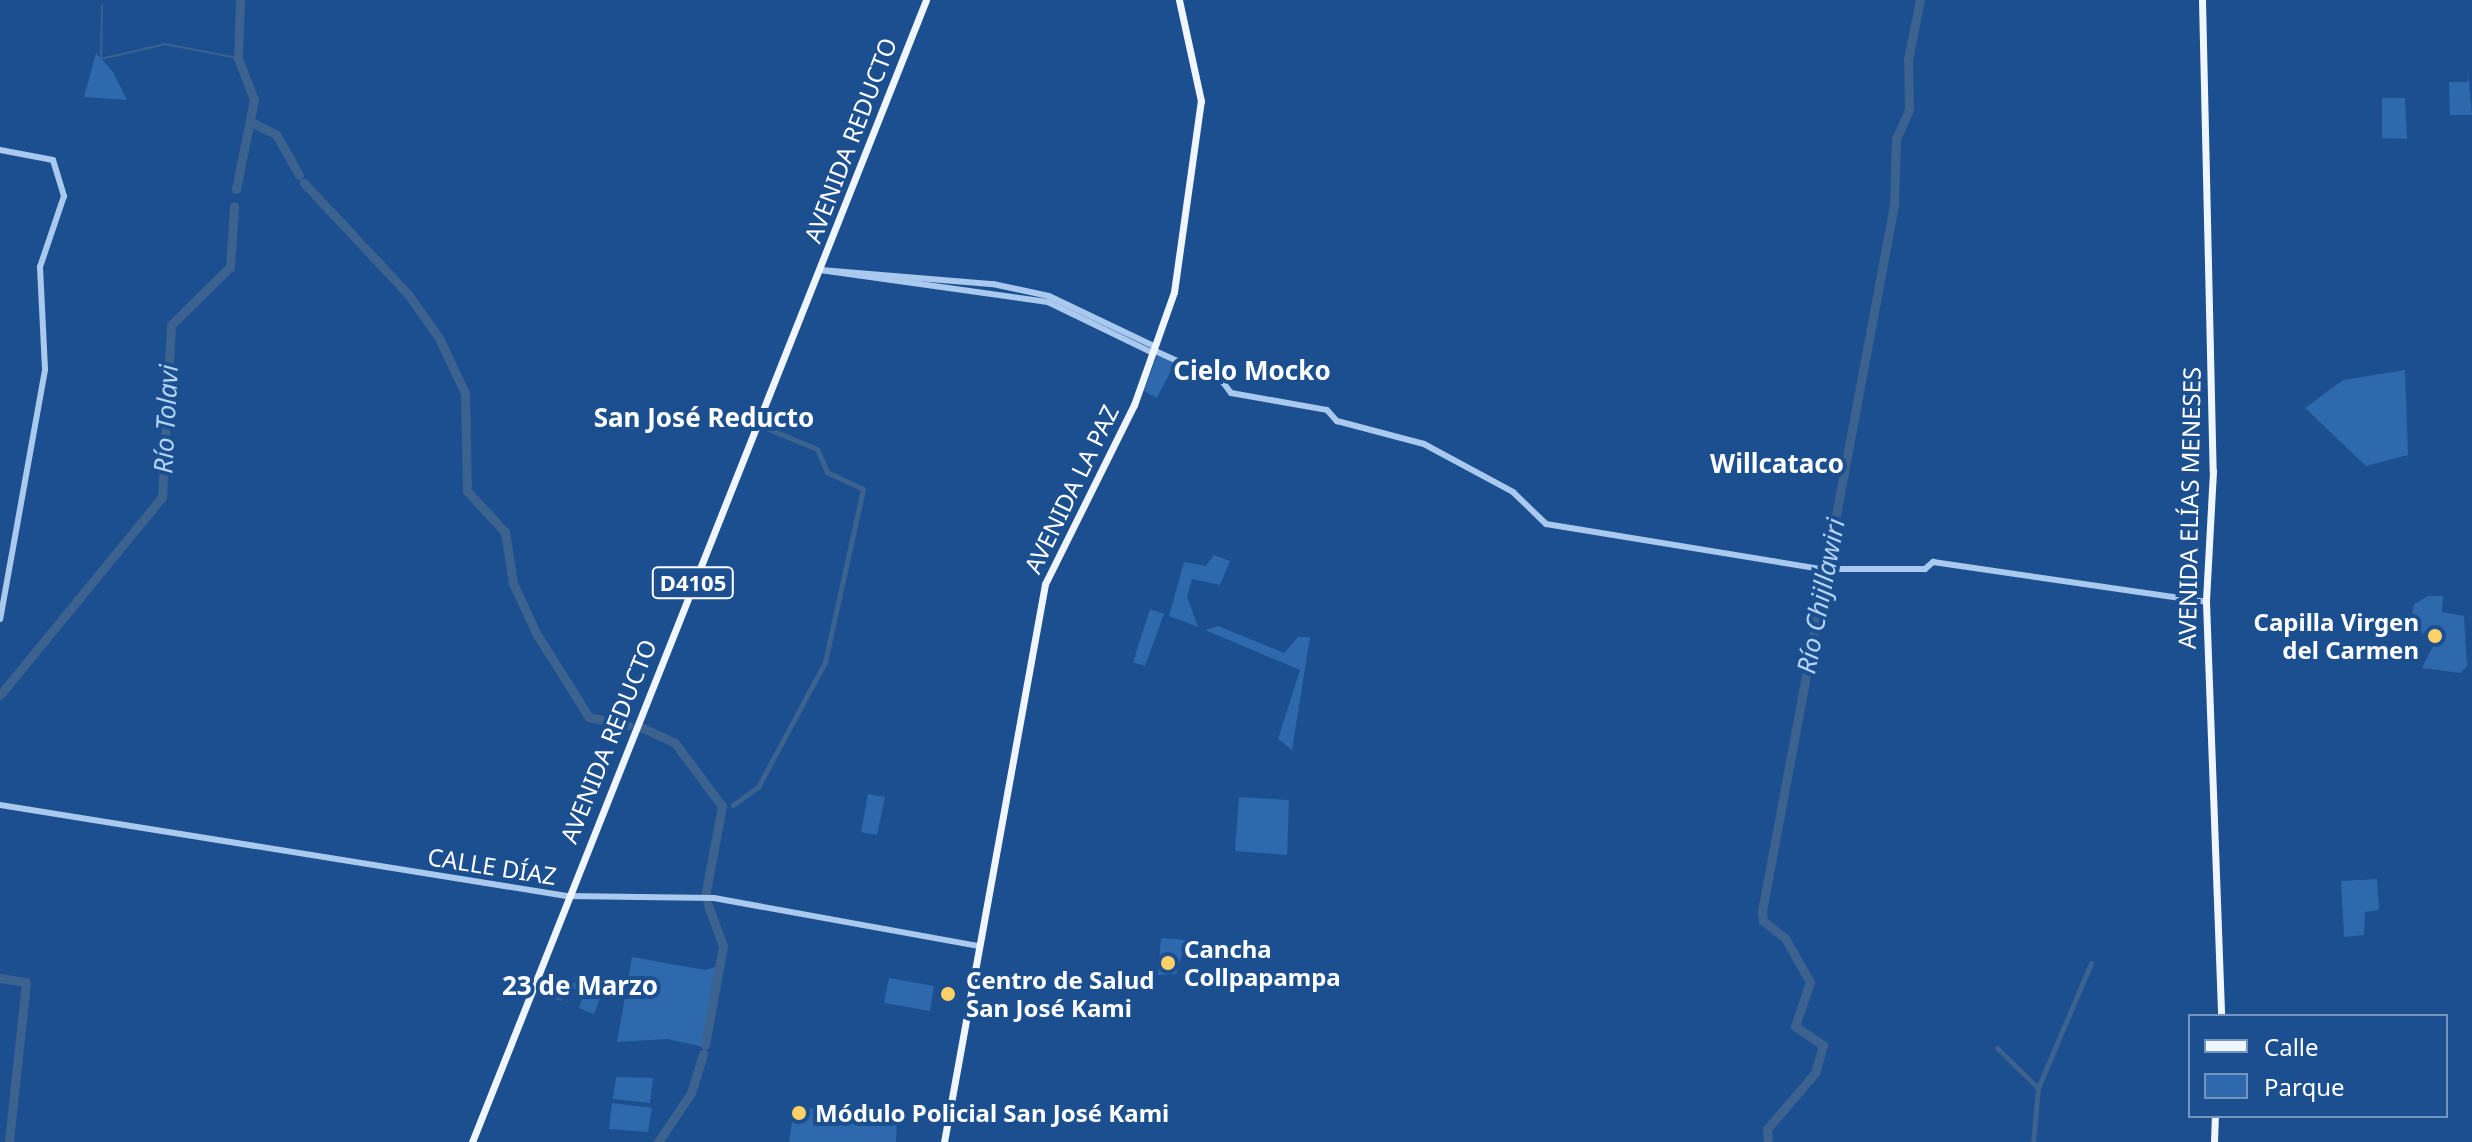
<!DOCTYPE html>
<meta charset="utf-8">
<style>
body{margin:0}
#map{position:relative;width:2472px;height:1142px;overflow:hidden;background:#1b4f8f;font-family:"Noto Sans",sans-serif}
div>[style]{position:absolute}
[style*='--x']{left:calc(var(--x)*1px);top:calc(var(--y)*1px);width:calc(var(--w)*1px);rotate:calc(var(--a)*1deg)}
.green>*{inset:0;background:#2e69ad}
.stream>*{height:2px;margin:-1px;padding:0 1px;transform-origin:1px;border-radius:1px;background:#3c6290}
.canal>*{height:5px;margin:-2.5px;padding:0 2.5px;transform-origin:2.5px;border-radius:2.5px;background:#3c6290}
.river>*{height:9px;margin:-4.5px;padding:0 4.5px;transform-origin:4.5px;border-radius:4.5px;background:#3c6290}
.minor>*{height:6px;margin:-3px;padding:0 3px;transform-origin:3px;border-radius:3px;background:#a9c9ee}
.major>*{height:7px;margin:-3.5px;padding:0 3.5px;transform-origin:3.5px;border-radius:3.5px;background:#f0f6ff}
.dots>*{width:22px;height:22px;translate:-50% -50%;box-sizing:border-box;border:4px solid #1b4f8f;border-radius:50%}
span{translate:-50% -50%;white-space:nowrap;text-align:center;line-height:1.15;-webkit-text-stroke:8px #1b4f8f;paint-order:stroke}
.shield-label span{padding:2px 6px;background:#1b4f8f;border:2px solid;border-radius:6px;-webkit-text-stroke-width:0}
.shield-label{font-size:22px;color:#fff;font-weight:700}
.street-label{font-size:24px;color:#fff}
.poi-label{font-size:24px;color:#fff;font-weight:700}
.right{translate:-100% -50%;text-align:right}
.left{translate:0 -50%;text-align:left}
.neighbourhood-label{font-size:26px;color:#fff;font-weight:700}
.water-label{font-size:26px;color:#b5d3f5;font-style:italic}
.legend{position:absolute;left:2188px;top:1014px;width:260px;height:104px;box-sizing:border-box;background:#1b4f8f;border:2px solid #7695bc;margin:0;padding:10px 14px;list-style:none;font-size:24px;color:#fff}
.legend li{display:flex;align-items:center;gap:16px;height:40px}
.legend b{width:40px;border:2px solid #7695bc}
</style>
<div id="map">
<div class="green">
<div style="clip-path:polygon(96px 53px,113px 72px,127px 100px,84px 97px)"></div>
<div style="clip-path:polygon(2468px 70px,2472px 115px,2450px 115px,2449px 82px,2468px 82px)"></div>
<div style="clip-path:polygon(2382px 98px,2405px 98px,2407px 139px,2382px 138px)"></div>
<div style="clip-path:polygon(1157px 355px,1175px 363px,1157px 398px,1144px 391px)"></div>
<div style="clip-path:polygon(2405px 370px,2408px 455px,2366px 466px,2305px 408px,2343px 380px)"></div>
<div style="clip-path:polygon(1214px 555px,1230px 561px,1220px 585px,1192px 579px,1187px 597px,1198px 627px,1169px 616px,1184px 562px,1206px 566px)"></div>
<div style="clip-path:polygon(2428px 596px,2443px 596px,2442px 612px,2464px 616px,2467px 666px,2460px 673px,2422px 668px,2439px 634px,2409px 633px,2414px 604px)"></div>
<div style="clip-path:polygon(1150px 609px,1164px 614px,1145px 666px,1133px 662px)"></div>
<div style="clip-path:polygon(1218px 626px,1284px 653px,1298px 637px,1310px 637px,1292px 750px,1278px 739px,1300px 670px,1205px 630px)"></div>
<div style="clip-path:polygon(868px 794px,885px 797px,877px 835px,861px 832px)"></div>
<div style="clip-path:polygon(1239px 797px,1289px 800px,1287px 855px,1235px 851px)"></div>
<div style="clip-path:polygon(2377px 879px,2379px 910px,2365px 912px,2364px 935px,2344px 937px,2341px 881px)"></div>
<div style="clip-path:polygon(1161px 938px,1187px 940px,1176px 974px,1158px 975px)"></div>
<div style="clip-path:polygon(632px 957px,705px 970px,722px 965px,708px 1048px,667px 1039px,617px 1042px)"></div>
<div style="clip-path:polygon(608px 977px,594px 1014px,579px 1008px,584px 992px,568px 986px,562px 1001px,554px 999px,560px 985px)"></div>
<div style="clip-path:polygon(889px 978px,934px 986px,930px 1011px,884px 1003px)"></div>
<div style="clip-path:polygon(616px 1077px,653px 1078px,650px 1103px,613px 1099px)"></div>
<div style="clip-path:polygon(612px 1103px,652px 1108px,648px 1132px,609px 1129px)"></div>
<div style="clip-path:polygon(858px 1107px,897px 1114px,896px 1142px,789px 1142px,794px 1109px)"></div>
</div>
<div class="stream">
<div style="--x:102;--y:6;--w:53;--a:91.1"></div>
<div style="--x:101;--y:59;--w:66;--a:-13.2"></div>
<div style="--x:165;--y:44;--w:74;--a:10.9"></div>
</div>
<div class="canal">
<div style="--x:733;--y:805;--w:31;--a:-36"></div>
<div style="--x:758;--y:787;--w:142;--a:-61.8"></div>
<div style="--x:825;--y:662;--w:177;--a:-77.6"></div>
<div style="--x:863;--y:489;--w:40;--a:-155"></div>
<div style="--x:827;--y:472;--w:25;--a:-113"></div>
<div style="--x:817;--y:449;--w:57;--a:-157.5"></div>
<div style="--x:1997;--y:1048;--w:57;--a:44.3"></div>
<div style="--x:2033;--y:1142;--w:54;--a:-84.7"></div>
<div style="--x:2038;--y:1088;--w:136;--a:-67"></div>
</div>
<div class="river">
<div style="--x:253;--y:123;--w:25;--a:26"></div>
<div style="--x:276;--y:134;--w:47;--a:60.7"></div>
<div style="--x:304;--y:183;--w:152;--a:46.9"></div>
<div style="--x:408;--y:294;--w:54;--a:54.8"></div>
<div style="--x:439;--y:338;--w:61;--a:64.7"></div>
<div style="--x:465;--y:393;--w:98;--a:88.8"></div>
<div style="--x:467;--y:491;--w:56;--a:47.2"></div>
<div style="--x:505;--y:532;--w:52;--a:81.1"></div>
<div style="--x:513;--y:583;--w:55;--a:65.3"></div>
<div style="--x:536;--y:633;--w:99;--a:57.8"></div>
<div style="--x:589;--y:717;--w:40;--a:12"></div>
<div style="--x:236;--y:189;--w:91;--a:-78.6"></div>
<div style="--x:254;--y:100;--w:45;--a:-110.9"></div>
<div style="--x:238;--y:58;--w:58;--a:-88"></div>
<div style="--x:0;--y:695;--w:256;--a:-50.7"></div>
<div style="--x:162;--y:497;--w:172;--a:-87"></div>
<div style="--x:171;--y:325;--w:83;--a:-44.5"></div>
<div style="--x:230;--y:267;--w:61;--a:-86.2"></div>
<div style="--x:643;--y:728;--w:35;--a:25"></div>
<div style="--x:675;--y:743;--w:79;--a:53.3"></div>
<div style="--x:722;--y:806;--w:93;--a:100.6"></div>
<div style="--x:0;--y:978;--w:26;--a:9"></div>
<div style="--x:26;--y:982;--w:161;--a:96.1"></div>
<div style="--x:705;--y:1045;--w:101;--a:-79.7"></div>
<div style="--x:723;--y:946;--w:44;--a:-110.1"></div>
<div style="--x:658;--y:1142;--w:59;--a:-56"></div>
<div style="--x:691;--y:1093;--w:41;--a:-72.9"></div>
<div style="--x:1768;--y:1142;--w:13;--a:-94"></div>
<div style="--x:1767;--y:1129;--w:74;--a:-49.4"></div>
<div style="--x:1815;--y:1073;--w:29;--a:-74"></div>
<div style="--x:1823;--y:1045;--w:34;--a:-146"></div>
<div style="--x:1795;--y:1026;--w:46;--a:-71.2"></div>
<div style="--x:1810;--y:982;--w:51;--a:-119.6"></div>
<div style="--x:1785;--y:938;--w:28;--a:-142"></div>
<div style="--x:1763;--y:921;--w:10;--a:-96"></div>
<div style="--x:1762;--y:911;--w:718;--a:-79.41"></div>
<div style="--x:1894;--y:205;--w:66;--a:-88.3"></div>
<div style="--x:1896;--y:139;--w:32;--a:-66"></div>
<div style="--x:1909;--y:110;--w:51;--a:-91.1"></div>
<div style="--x:1908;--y:59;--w:60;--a:-78.5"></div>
</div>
<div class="minor">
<div style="--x:0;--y:150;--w:54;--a:10.7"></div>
<div style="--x:53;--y:160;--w:38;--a:73"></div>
<div style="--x:64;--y:196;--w:75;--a:108.7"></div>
<div style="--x:40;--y:267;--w:103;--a:87.2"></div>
<div style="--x:45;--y:370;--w:253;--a:100.2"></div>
<div style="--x:820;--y:270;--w:230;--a:8"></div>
<div style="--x:1048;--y:302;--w:117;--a:25.9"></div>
<div style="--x:821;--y:270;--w:173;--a:4.7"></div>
<div style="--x:993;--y:284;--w:57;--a:12.1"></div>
<div style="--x:1049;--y:296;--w:116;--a:25.5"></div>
<div style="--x:1153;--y:350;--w:76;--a:24.2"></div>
<div style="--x:1222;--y:381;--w:15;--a:53"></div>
<div style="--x:1231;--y:393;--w:97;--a:10"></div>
<div style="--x:1327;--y:410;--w:15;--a:48"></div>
<div style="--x:1337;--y:421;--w:90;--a:14.8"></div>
<div style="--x:1424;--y:444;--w:101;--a:28.3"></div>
<div style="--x:1513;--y:492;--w:46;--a:44.1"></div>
<div style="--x:1546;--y:524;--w:284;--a:9.3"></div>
<div style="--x:1833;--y:569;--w:92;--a:0"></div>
<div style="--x:1925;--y:569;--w:11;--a:-41"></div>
<div style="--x:1933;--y:562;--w:276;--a:8.3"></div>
<div style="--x:0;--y:805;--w:574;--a:9.12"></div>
<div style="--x:567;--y:896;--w:147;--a:0.8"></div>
<div style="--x:714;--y:898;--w:268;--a:10.3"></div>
</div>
<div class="major">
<div style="--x:2202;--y:0;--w:471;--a:88.7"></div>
<div style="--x:2213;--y:471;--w:131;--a:93.1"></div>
<div style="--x:2206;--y:602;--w:414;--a:87.9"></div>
<div style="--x:472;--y:1142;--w:1229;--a:-68.32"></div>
<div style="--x:944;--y:1142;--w:567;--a:-79.74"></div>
<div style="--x:1045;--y:584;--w:200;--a:-63.6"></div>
<div style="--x:1134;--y:405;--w:120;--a:-70.5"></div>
<div style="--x:1174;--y:292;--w:193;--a:-82"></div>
<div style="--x:1201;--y:101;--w:103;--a:-102.3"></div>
<div style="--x:2214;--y:1142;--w:26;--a:-88"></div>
</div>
<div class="dots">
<div style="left:2435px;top:636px;background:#ffd166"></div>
<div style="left:1168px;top:963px;background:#ffd166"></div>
<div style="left:948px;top:994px;background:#ffd166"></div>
<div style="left:799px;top:1113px;background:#ffd166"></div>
</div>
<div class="shield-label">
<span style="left:693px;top:583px">D4105</span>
</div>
<div class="street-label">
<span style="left:850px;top:140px;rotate:-69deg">AVENIDA REDUCTO</span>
<span style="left:1071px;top:489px;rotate:-64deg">AVENIDA LA PAZ</span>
<span style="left:2189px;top:508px;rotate:-89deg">AVENIDA ELÍAS MENESES</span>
<span style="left:608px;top:741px;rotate:-68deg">AVENIDA REDUCTO</span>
<span style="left:492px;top:866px;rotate:9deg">CALLE DÍAZ</span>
</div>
<div class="poi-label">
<span class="right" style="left:2419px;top:636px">Capilla Virgen<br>del Carmen</span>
<span class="left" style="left:1184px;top:963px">Cancha<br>Collpapampa</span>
<span class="left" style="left:966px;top:994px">Centro de Salud<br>San José Kami</span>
<span class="left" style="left:815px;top:1113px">Módulo Policial San José Kami</span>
</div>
<div class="neighbourhood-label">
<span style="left:1252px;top:371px">Cielo Mocko</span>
<span style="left:704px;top:418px">San José Reducto</span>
<span style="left:1777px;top:464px">Willcataco</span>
<span style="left:580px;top:986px">23 de Marzo</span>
</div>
<div class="water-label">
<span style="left:166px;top:419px;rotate:-87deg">Río Tolavi</span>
<span style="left:1821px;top:596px;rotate:-79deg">Río Chijllawiri</span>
</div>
<ul class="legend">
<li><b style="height:10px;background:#f0f6ff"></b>Calle</li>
<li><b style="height:22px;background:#2e69ad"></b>Parque</li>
</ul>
</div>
